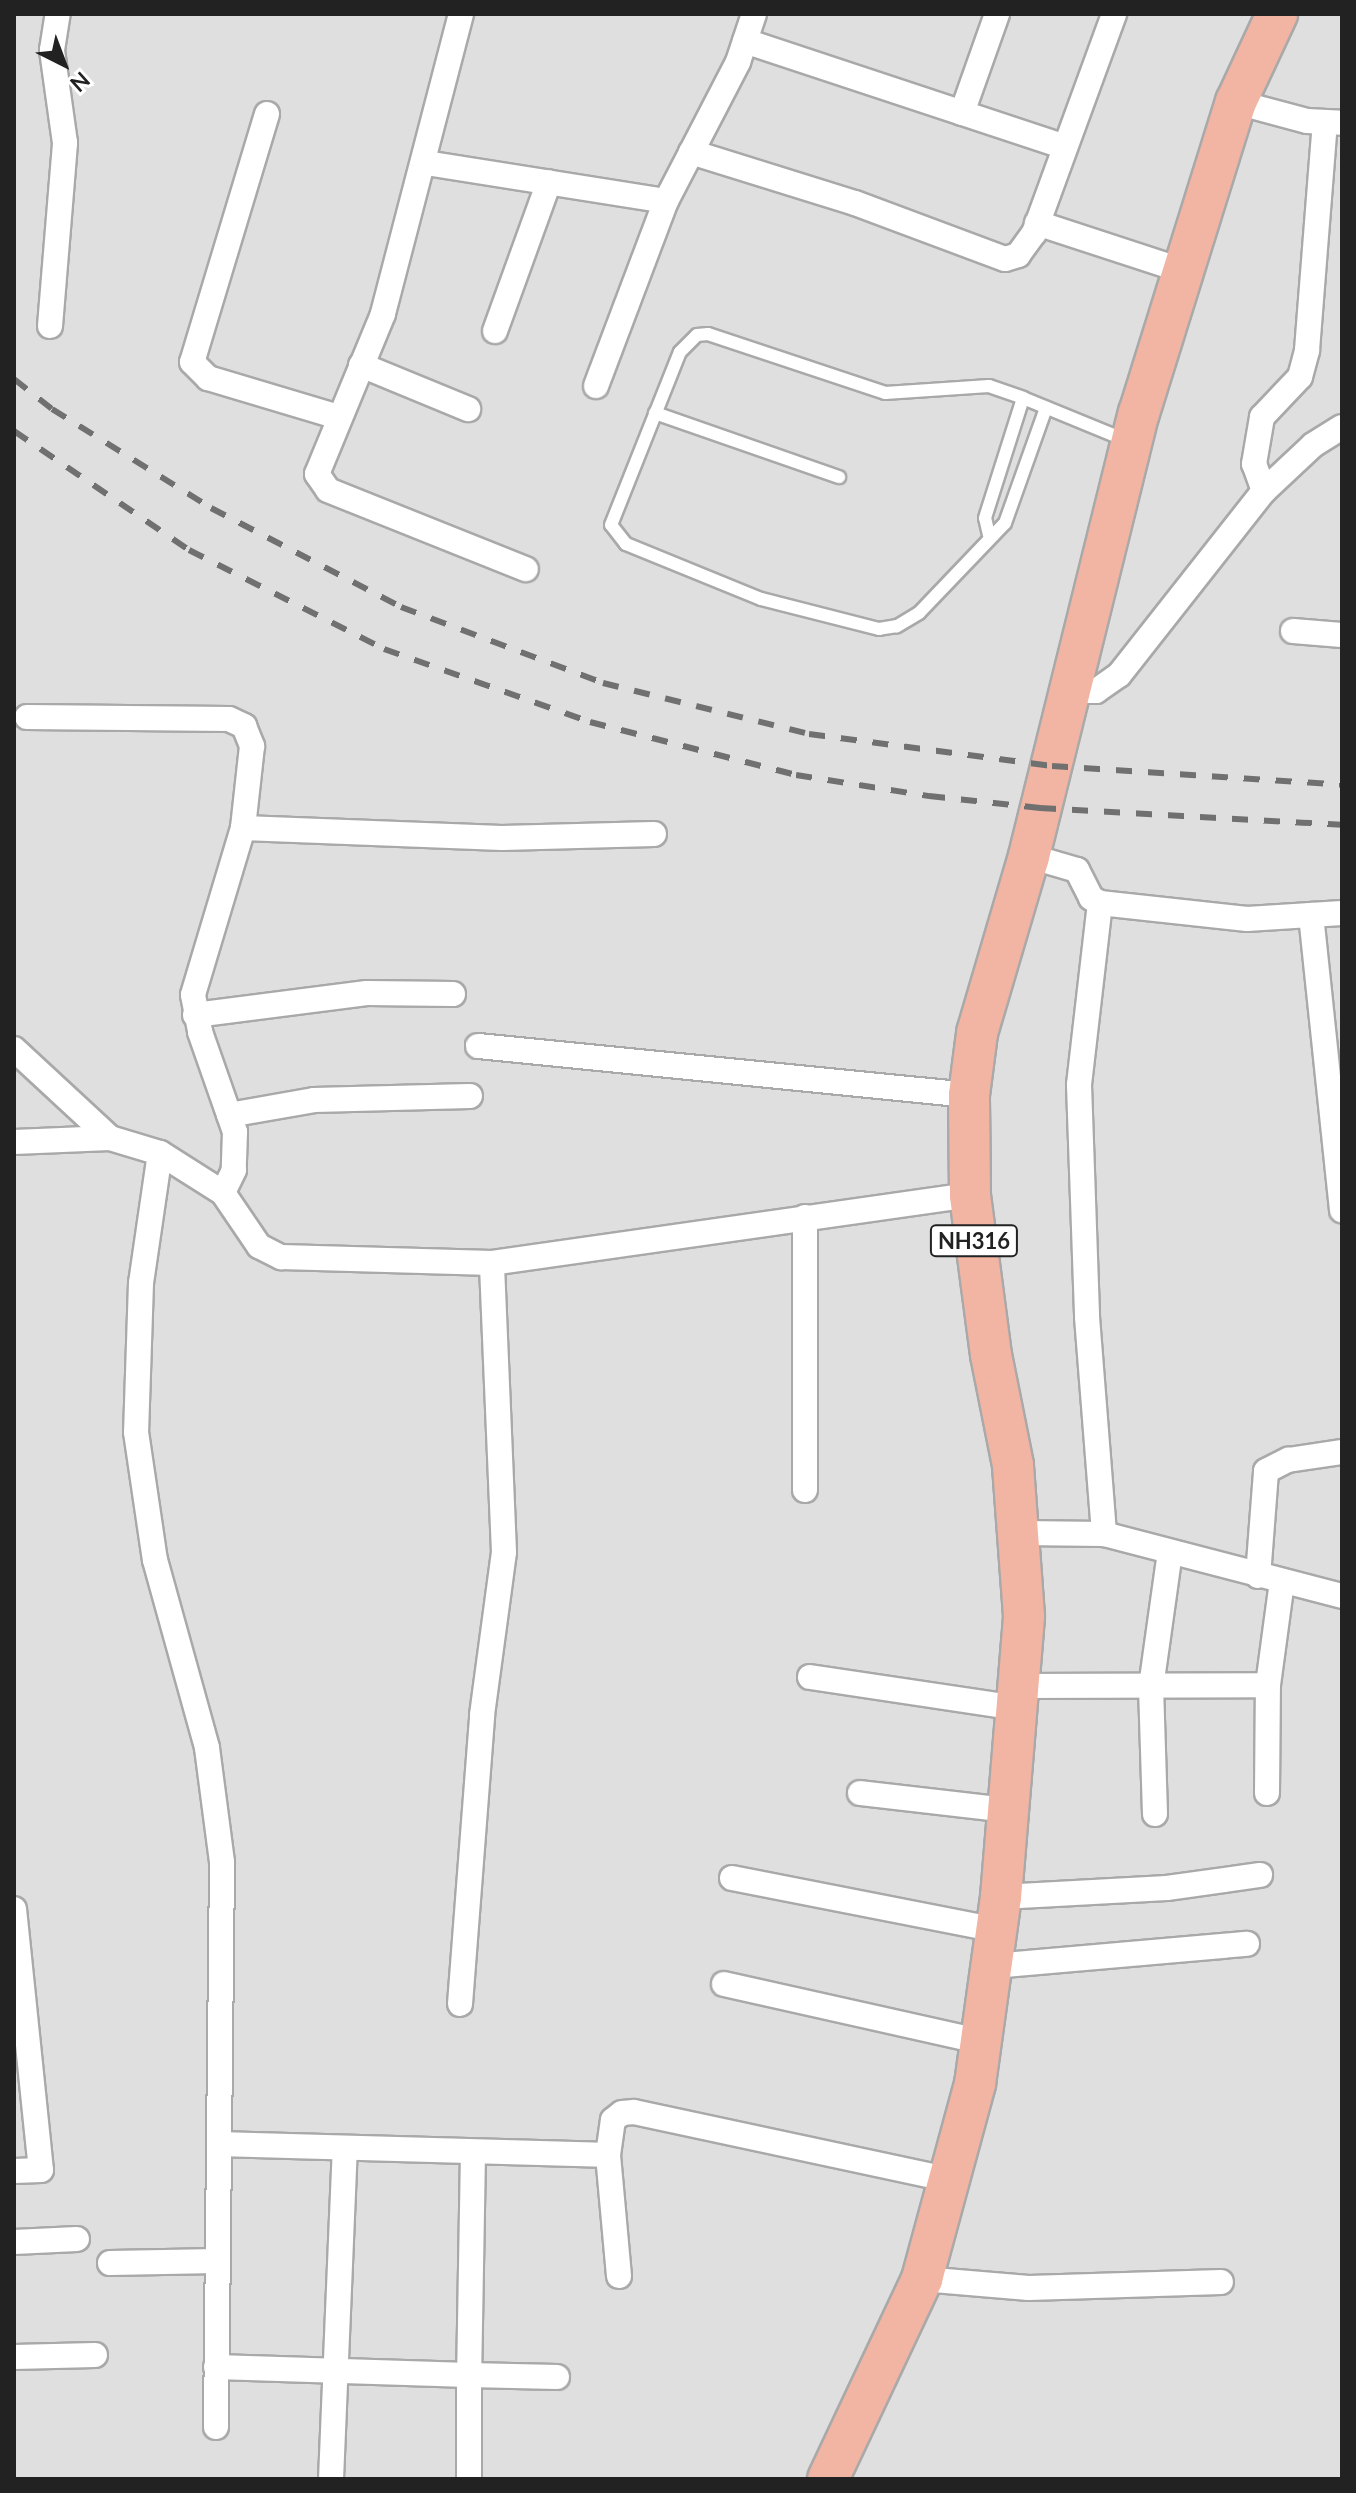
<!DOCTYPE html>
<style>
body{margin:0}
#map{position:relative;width:1356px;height:2493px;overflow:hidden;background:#f2efe9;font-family:Lato,sans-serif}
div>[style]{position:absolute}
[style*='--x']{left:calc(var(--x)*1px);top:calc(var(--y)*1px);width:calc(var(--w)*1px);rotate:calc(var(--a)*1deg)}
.residential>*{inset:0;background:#e0dfdf}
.roads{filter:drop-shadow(2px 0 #a9a9a9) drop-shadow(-2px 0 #a9a9a9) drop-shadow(0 2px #a9a9a9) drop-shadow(0 -2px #a9a9a9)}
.service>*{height:12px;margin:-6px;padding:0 6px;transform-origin:6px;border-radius:6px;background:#fff}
.minor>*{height:24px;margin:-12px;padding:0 12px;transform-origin:12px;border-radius:12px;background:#fff}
.trunk>*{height:40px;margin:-20px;padding:0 20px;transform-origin:20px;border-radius:20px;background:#f2b4a3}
.rail>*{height:6px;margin-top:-3px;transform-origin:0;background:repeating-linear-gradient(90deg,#707070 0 16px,transparent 0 32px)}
span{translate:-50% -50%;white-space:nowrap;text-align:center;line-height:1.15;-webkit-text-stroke:7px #fff;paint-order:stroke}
.shield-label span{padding:2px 6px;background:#fff;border:2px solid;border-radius:6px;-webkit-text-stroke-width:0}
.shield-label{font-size:22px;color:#222;font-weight:700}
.frame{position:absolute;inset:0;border:16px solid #222;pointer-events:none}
.north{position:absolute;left:24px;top:24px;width:80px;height:80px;-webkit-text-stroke:6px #fff;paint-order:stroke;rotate:138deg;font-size:22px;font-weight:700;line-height:32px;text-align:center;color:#222}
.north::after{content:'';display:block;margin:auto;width:28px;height:36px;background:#222;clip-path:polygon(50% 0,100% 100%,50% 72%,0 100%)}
</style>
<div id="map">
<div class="residential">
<div style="clip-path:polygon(14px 14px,1342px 14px,1342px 2479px,14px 2479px)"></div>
</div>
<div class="roads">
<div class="service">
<div style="--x:1046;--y:408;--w:122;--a:109.6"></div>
<div style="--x:1005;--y:523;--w:124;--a:133.7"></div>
<div style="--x:919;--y:613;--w:26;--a:149"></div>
<div style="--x:897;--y:626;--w:18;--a:171"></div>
<div style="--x:879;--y:629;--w:122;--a:-165.7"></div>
<div style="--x:761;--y:599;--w:146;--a:-157.8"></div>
<div style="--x:626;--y:544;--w:24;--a:-128"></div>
<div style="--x:611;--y:525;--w:186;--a:-68.3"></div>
<div style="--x:680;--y:352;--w:24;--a:-45"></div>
<div style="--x:697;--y:335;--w:11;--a:-5"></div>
<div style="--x:708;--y:334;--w:187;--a:18.4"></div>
<div style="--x:885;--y:393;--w:104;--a:-3.9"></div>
<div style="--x:989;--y:386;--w:36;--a:19"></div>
<div style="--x:1023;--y:398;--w:113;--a:22.3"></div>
<div style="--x:655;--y:413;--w:195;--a:19.2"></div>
<div style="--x:989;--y:535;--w:17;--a:-103"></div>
<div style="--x:985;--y:518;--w:126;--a:-72.4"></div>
</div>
<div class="minor">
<div style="--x:461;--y:14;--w:310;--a:104.6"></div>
<div style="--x:383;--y:314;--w:173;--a:112.4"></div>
<div style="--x:317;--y:474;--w:19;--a:55"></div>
<div style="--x:328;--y:490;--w:213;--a:21.8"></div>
<div style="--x:745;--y:41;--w:337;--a:18.3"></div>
<div style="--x:1236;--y:102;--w:73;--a:15"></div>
<div style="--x:1307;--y:121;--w:35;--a:3"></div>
<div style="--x:962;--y:113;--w:105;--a:-70.5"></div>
<div style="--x:267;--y:114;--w:259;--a:106.8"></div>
<div style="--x:192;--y:362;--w:23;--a:45"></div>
<div style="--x:208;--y:378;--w:137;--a:16.6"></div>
<div style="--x:691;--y:152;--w:172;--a:17.3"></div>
<div style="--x:855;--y:203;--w:160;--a:20.5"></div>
<div style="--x:1005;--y:259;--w:14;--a:-17"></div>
<div style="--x:1018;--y:255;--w:27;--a:-54"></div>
<div style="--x:1034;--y:233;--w:233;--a:-69.9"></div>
<div style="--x:426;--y:163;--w:243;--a:9"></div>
<div style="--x:1037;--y:223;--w:155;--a:18.1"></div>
<div style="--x:50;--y:326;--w:184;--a:-85.3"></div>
<div style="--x:65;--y:143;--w:94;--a:-98"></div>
<div style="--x:52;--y:50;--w:36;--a:-81"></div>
<div style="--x:495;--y:331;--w:158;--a:-70.1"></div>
<div style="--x:361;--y:365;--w:116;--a:22.4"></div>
<div style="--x:596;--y:386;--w:198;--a:-69.3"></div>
<div style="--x:666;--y:201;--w:157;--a:-62.6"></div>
<div style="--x:738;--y:62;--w:51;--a:-71.6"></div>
<div style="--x:1264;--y:491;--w:29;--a:-110"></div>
<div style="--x:1254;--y:464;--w:48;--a:-80.3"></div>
<div style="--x:1262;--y:417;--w:55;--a:-46.5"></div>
<div style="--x:1300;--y:377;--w:28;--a:-75"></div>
<div style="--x:1307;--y:350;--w:228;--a:-85.5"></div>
<div style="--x:1293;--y:631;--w:49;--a:4.7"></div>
<div style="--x:1067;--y:691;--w:29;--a:0"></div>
<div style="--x:1096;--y:691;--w:28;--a:-35"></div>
<div style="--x:1119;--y:675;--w:234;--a:-51.8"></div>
<div style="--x:1264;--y:491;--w:67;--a:-43.2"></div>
<div style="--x:1313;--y:445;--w:34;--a:-32"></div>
<div style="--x:27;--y:717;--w:202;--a:0.6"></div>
<div style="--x:229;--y:719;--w:17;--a:25"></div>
<div style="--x:244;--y:726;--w:22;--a:68"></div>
<div style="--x:252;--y:746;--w:82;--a:96.3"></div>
<div style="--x:243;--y:828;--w:174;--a:106.7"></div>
<div style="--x:193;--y:995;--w:38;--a:79"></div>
<div style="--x:200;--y:1032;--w:106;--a:70.7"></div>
<div style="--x:235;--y:1132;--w:38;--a:92"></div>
<div style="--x:234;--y:1170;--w:25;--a:116"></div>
<div style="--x:223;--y:1193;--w:64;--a:55.8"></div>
<div style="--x:259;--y:1246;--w:25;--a:27"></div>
<div style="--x:281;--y:1257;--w:211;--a:1.6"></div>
<div style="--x:492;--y:1263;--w:483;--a:-8.1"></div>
<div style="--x:243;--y:828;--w:259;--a:2.2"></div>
<div style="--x:502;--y:838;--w:152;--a:-1.5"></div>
<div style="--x:1029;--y:856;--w:50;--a:16.3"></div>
<div style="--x:1077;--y:870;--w:31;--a:63"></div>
<div style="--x:1091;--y:898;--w:10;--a:29"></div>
<div style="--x:1100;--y:903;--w:148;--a:6.2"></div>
<div style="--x:1247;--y:919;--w:95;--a:-3.6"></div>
<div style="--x:1100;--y:903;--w:183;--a:96.6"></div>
<div style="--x:1079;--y:1085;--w:232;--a:88"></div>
<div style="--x:1087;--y:1317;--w:218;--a:85.5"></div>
<div style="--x:1311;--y:915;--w:297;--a:84"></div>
<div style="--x:195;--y:1015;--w:173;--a:-7.3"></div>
<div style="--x:367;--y:993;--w:86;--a:0.7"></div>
<div style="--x:478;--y:1046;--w:493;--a:5.7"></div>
<div style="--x:14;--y:1049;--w:131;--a:42.8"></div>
<div style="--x:229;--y:1115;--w:86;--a:-10"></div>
<div style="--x:314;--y:1100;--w:156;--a:-1.5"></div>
<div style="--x:14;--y:1142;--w:96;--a:-2.4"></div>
<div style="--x:110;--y:1138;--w:52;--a:16.7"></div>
<div style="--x:160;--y:1153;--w:75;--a:32.4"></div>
<div style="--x:160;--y:1153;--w:131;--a:98.3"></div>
<div style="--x:141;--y:1283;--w:149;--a:91.9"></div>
<div style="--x:136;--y:1432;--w:129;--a:81.6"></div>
<div style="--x:155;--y:1560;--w:195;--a:74.5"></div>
<div style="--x:207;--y:1748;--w:115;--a:82.5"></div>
<div style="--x:222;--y:1862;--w:565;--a:90.61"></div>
<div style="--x:805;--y:1217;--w:273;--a:90"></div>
<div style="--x:1021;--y:1533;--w:83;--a:0.7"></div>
<div style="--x:1104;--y:1534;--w:246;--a:14.6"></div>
<div style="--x:1258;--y:1576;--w:105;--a:-85.6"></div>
<div style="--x:1266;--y:1471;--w:25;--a:-27"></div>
<div style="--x:1288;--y:1460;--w:55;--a:-8.4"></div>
<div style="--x:810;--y:1677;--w:209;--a:8.5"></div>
<div style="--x:1019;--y:1686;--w:249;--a:-0.2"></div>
<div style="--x:860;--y:1793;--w:148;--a:6.6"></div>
<div style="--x:1267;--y:1793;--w:108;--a:-89.5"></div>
<div style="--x:1268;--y:1685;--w:105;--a:-82.3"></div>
<div style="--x:1155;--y:1814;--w:127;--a:-91.8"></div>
<div style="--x:1151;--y:1687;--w:136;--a:-82"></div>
<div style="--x:732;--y:1878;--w:269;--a:11.1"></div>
<div style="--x:1001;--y:1897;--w:166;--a:-3.1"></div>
<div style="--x:1167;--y:1888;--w:94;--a:-8"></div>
<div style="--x:14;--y:1909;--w:262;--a:84.1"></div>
<div style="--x:41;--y:2170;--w:27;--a:178"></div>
<div style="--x:993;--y:1966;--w:255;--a:-5"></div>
<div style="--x:724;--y:1984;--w:265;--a:12.6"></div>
<div style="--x:460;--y:2004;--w:290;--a:-85.6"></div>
<div style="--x:482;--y:1715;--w:164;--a:-82.3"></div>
<div style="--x:504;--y:1552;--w:289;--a:-92.4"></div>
<div style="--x:221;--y:2144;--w:387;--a:1.6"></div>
<div style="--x:473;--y:2152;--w:223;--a:91"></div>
<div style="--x:469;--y:2375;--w:88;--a:1.3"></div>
<div style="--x:14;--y:2242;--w:63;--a:-2.7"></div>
<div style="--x:110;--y:2263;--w:108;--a:-1.1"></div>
<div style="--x:619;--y:2276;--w:121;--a:-95.2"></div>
<div style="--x:608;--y:2155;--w:35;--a:-82"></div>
<div style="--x:613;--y:2120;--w:11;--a:-38"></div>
<div style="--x:622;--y:2113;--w:12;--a:-5"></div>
<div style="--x:634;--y:2112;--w:323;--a:12.1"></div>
<div style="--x:922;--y:2279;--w:107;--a:4.8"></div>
<div style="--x:1029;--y:2288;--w:192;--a:-1.8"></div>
<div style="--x:14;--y:2357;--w:81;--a:-1.4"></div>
<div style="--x:216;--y:2367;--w:253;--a:1.8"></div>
<div style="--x:469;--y:2375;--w:104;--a:90"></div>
<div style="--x:331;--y:2479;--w:329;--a:-87.6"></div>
</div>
<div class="trunk">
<div style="--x:828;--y:2479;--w:221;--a:-64.8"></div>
<div style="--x:922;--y:2279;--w:202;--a:-74.8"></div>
<div style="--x:975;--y:2084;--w:189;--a:-82.1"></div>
<div style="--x:1001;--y:1897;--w:282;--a:-85.3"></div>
<div style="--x:1024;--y:1616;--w:151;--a:-94.2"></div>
<div style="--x:1013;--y:1465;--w:112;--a:-101.3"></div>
<div style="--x:991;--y:1355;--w:161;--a:-97.5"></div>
<div style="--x:970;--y:1195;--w:100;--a:-90.6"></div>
<div style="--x:969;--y:1095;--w:63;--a:-82.6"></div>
<div style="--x:977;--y:1033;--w:184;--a:-73.6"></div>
<div style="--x:1029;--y:856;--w:456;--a:-76.1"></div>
<div style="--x:1139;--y:413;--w:326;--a:-72.7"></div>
<div style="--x:1236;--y:102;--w:97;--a:-65"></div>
</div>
</div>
<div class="rail">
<div style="--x:14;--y:379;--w:48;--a:38.3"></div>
<div style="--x:52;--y:409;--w:187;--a:31.9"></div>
<div style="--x:211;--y:508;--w:214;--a:27.5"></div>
<div style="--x:401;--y:607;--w:216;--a:20.6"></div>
<div style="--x:603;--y:683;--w:212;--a:13.9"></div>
<div style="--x:809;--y:734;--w:245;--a:7.5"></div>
<div style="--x:1052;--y:766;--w:291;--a:3.7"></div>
<div style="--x:14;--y:431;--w:212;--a:34.2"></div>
<div style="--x:189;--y:550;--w:219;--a:26.9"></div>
<div style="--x:384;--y:649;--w:219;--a:19.5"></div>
<div style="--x:590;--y:722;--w:213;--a:14.4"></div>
<div style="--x:796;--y:775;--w:135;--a:9"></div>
<div style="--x:929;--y:796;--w:112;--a:6.2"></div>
<div style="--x:1040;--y:808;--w:302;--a:3.2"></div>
</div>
<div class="shield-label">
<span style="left:974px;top:1241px">NH316</span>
</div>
<div class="frame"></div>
<div class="north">N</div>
</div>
